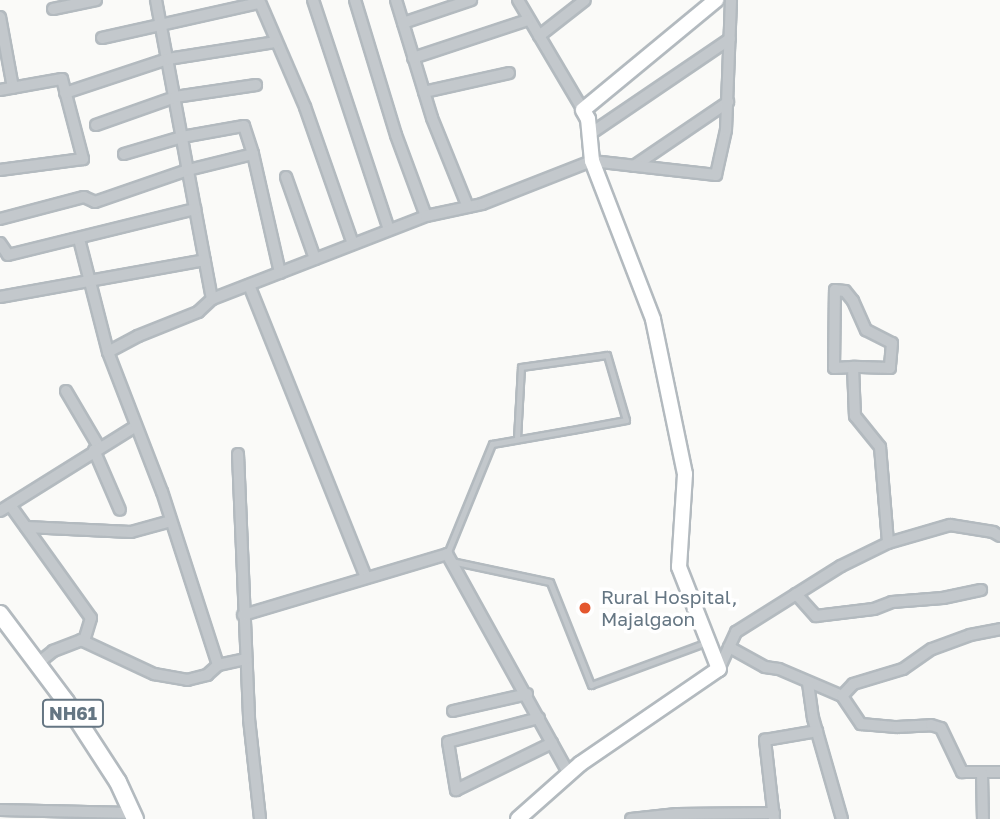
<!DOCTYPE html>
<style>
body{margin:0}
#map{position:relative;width:1000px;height:819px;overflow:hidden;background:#fafaf8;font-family:"Golos Text",sans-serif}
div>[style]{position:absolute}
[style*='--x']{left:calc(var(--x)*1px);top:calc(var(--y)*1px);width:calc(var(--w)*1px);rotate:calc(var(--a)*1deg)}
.roads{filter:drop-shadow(2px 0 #b3babf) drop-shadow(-2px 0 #b3babf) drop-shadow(0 2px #b3babf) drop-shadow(0 -2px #b3babf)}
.lane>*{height:5px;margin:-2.5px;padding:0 2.5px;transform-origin:2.5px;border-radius:2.5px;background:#c3c8cc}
.street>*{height:10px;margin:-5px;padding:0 5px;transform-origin:5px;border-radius:5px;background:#c3c8cc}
.secondary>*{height:14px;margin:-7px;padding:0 7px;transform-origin:7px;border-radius:7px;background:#fff}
.primary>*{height:16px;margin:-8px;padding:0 8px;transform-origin:8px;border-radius:8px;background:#fff}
.dots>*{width:19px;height:19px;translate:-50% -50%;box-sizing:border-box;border:4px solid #fff;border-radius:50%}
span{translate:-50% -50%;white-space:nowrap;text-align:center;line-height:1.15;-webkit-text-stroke:7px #fff;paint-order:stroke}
.shield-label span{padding:2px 5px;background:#fff;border:2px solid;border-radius:5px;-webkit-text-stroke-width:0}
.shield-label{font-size:18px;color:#657683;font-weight:700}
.poi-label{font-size:19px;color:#657683}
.left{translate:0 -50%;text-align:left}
</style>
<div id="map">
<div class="roads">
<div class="lane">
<div style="--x:447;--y:554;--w:119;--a:-67.8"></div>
<div style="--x:492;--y:444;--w:81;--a:-9.9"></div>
<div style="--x:572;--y:430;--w:55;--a:-10.5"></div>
<div style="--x:626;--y:420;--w:68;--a:-106.3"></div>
<div style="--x:607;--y:355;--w:87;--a:172.1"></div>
<div style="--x:521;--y:367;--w:72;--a:93.2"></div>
<div style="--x:451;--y:561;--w:101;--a:12"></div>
<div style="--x:550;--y:582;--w:111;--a:68.3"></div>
<div style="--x:591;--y:685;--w:124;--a:-20.3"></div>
</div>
<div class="street">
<div style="--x:156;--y:0;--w:304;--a:79.4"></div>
<div style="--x:259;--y:0;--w:116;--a:66.7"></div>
<div style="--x:305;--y:107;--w:145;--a:70.7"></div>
<div style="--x:313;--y:0;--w:242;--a:71.7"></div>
<div style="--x:355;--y:0;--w:141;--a:73.1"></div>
<div style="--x:396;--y:135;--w:86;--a:69.7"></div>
<div style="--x:396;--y:0;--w:123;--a:73"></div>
<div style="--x:432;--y:118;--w:96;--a:68"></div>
<div style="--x:518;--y:0;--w:128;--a:59.4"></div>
<div style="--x:53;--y:9;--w:44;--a:-11.8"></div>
<div style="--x:0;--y:17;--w:72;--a:79.6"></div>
<div style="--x:403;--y:23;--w:72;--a:-18.7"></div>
<div style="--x:539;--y:36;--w:58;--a:-38"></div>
<div style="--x:102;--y:38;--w:161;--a:-12.6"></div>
<div style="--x:413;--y:58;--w:121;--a:-18.3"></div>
<div style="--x:0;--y:90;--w:63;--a:-10.1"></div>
<div style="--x:62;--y:79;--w:83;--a:75.3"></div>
<div style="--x:83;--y:159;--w:84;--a:172.5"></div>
<div style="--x:424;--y:92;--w:87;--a:-12.6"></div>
<div style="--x:65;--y:93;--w:108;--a:-18.3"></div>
<div style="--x:168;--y:59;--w:108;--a:-9"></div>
<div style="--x:96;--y:125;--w:84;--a:-19.5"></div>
<div style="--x:175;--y:97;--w:82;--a:-8.4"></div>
<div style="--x:590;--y:134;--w:169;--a:-34.2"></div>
<div style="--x:124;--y:154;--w:60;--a:-16.3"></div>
<div style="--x:182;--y:137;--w:63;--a:-10.1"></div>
<div style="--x:244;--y:126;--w:29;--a:72"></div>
<div style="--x:634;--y:166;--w:114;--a:-34.2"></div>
<div style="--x:286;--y:177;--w:87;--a:70.5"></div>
<div style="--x:0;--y:219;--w:87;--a:-14.7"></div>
<div style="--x:84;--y:197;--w:12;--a:24"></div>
<div style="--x:95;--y:202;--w:98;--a:-19"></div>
<div style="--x:188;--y:170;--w:67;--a:-13.8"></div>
<div style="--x:253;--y:154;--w:122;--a:77.2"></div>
<div style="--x:79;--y:239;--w:117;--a:75.6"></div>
<div style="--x:0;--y:243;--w:14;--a:56"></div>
<div style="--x:8;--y:255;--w:193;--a:-13.8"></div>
<div style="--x:249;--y:285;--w:315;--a:68.2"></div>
<div style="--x:0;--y:297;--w:208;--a:-10.2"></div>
<div style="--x:853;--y:367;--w:19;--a:177"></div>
<div style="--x:834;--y:368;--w:78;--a:-89.3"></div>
<div style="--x:835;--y:290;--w:10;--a:6"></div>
<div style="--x:845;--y:291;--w:13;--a:51"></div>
<div style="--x:853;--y:301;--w:32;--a:66"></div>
<div style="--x:866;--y:330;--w:29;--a:27"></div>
<div style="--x:892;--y:343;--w:25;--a:95"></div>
<div style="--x:890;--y:368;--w:37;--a:-178"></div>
<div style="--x:853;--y:367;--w:49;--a:87.7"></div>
<div style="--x:855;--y:416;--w:40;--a:51"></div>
<div style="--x:880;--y:447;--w:96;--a:85.2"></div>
<div style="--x:66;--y:391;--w:65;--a:59.5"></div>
<div style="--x:94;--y:450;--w:65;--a:66.6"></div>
<div style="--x:238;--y:454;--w:265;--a:87.6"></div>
<div style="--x:249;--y:719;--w:101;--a:83.7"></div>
<div style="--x:10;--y:505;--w:139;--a:54.4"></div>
<div style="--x:91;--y:618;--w:24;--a:107"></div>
<div style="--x:0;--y:511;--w:160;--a:-32"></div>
<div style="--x:26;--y:527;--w:105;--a:2.7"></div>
<div style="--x:131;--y:532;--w:41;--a:-15.4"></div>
<div style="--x:796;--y:594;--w:30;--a:48"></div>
<div style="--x:816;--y:616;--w:58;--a:-6.9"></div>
<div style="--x:874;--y:609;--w:19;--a:-21"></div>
<div style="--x:892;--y:602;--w:51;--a:-4.5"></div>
<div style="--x:943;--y:598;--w:39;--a:-12"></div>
<div style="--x:243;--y:615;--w:213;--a:-16.6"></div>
<div style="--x:447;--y:554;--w:252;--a:61"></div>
<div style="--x:729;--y:647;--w:41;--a:29.1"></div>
<div style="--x:765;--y:667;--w:14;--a:8"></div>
<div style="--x:779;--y:669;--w:69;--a:23.2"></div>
<div style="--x:842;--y:696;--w:34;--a:56"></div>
<div style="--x:861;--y:724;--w:36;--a:5"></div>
<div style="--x:897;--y:727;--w:34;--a:-3"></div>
<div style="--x:931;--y:725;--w:10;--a:17"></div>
<div style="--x:941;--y:728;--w:49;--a:64.5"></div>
<div style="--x:962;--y:772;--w:38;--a:0"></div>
<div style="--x:37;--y:664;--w:21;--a:-39"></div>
<div style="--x:53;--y:651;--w:30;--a:-21"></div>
<div style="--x:81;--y:640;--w:81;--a:25"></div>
<div style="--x:154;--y:674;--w:34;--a:10"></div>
<div style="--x:187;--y:680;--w:21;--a:-14"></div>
<div style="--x:207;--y:675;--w:15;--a:-42"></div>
<div style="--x:218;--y:665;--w:29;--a:-12"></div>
<div style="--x:218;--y:665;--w:182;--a:-107.9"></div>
<div style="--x:162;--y:492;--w:150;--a:-111.1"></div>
<div style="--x:108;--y:352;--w:34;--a:-28"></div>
<div style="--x:138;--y:336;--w:65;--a:-21.8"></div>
<div style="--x:198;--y:312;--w:19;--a:-43"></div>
<div style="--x:212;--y:299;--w:230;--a:-21.2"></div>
<div style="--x:426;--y:216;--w:57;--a:-12.1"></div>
<div style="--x:482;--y:204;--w:118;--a:-21.4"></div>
<div style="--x:592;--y:161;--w:125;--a:6.4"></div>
<div style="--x:716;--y:175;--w:46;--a:-77.5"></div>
<div style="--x:726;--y:130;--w:130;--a:-87.8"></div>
<div style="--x:719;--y:669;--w:41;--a:-65.3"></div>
<div style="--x:736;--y:632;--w:124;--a:-32.2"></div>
<div style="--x:841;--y:566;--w:52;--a:-26.1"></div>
<div style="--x:888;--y:543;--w:65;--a:-16.2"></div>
<div style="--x:950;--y:525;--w:44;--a:9.2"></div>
<div style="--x:993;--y:532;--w:8;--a:30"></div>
<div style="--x:808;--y:683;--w:35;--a:82"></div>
<div style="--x:813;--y:718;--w:105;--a:74"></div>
<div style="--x:842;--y:696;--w:16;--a:-47"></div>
<div style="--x:853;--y:684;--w:52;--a:-16.7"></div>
<div style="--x:903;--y:669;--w:35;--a:-35"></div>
<div style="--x:932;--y:649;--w:40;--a:-20.2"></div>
<div style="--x:970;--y:635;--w:31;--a:-11"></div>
<div style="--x:453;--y:711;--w:76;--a:-12.9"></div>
<div style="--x:539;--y:718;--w:94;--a:165.2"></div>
<div style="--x:448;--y:742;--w:49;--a:80.5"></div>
<div style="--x:456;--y:790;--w:107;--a:-26.1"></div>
<div style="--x:982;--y:773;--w:46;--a:88.8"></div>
<div style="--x:0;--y:810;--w:132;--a:1.3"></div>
<div style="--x:631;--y:819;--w:46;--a:-6.2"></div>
<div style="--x:677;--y:814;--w:97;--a:-0.6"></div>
<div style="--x:774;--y:819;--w:80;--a:-96.5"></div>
<div style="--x:765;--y:740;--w:53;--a:-9.8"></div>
</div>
<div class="secondary">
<div style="--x:518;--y:819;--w:83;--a:-41.6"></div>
<div style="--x:580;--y:764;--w:168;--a:-34.4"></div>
<div style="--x:719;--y:669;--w:110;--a:-111.4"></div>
<div style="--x:679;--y:567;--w:93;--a:-86.3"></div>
<div style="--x:685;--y:474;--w:158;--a:-101.7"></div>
<div style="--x:653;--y:319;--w:169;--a:-111.1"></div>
<div style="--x:592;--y:161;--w:42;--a:-95.4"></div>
<div style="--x:588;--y:119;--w:10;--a:-119"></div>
<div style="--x:583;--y:110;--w:173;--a:-39.6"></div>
</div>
<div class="primary">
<div style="--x:0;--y:614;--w:110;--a:53.1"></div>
<div style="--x:66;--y:702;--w:95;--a:57"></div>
<div style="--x:118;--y:782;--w:41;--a:65.3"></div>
</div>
</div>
<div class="dots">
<div style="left:585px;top:608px;background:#e4572e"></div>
</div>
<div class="shield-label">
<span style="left:73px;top:713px">NH61</span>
</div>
<div class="poi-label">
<span class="left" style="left:601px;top:608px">Rural Hospital,<br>Majalgaon</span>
</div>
</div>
